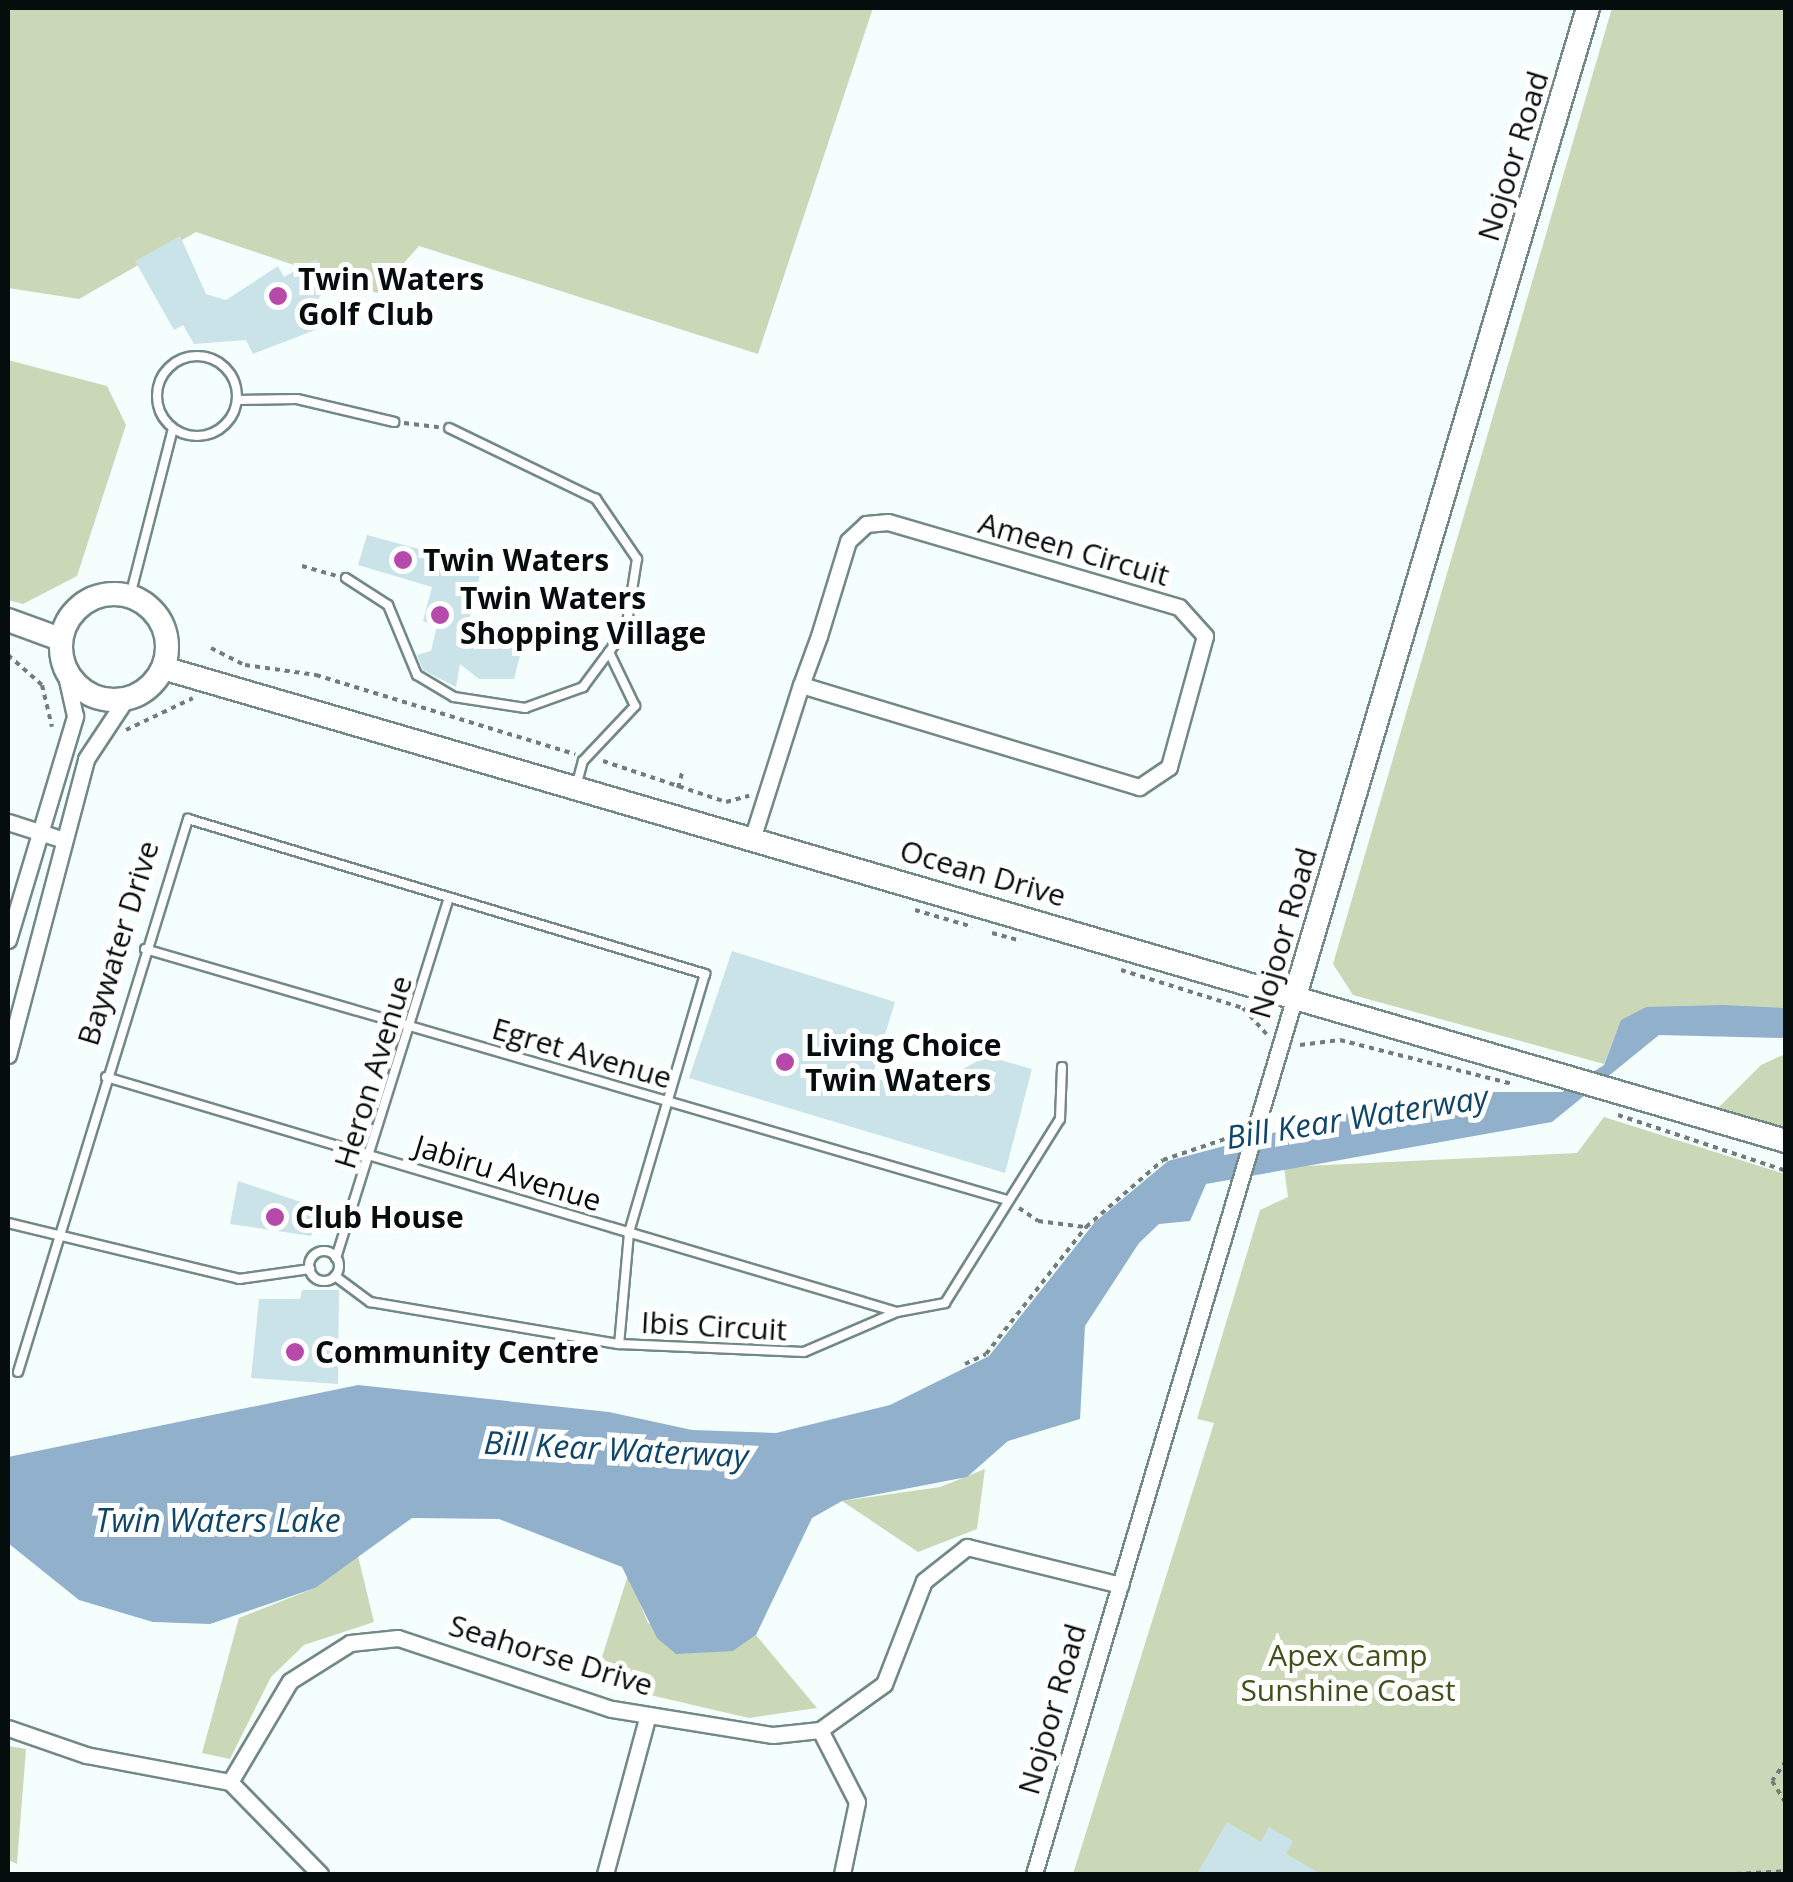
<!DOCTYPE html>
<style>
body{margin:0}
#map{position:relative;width:1793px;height:1882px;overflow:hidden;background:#f4fefc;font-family:"Open Sans",sans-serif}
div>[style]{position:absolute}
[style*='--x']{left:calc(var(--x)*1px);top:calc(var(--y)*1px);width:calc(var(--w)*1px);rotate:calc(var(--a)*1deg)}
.green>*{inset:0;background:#cbd8b8}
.water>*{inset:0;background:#90b0cb}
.building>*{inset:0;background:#cae3e9}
.path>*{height:4px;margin-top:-2px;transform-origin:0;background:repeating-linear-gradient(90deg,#737c7a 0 5px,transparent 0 10px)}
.roads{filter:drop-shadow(2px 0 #728985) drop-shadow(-2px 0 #728985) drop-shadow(0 2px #728985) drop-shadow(0 -2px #728985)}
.lane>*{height:8px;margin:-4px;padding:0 4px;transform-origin:4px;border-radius:4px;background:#fff}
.lane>.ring{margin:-4px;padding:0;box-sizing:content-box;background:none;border:8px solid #fff;border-radius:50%}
.street>*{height:15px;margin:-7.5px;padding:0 7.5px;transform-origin:7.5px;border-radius:7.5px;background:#fff}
.secondary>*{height:22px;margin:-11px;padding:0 11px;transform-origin:11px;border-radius:11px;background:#fff}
.secondary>.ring{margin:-11px;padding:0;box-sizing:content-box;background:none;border:22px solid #fff;border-radius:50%}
.dots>*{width:28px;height:28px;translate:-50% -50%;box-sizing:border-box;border:5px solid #fff;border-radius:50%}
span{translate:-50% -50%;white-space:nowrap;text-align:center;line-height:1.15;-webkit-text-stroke:10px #fff;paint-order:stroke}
.street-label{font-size:30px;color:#060e0d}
.poi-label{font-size:30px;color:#060e0d;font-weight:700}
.left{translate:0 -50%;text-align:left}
.park-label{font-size:30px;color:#40521b}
.water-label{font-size:32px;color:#0e466a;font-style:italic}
.frame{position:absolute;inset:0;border:10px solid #060e0d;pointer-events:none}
</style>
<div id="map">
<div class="green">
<div style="clip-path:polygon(8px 8px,873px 8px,758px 354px,419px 246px,377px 293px,196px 232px,79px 299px,8px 288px)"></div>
<div style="clip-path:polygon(1612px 8px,1785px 8px,1785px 1008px,1646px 1007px,1621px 1021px,1604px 1064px,1353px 995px,1333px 964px)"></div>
<div style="clip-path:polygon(8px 360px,107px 386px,126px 425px,77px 576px,23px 604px,8px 600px)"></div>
<div style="clip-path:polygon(1785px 1054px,1785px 1129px,1716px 1110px,1761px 1065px)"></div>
<div style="clip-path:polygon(1604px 1117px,1785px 1174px,1785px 1874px,1073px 1874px,1214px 1423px,1197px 1419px,1260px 1210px,1288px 1197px,1284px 1167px,1577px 1153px)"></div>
<div style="clip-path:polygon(985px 1469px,977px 1529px,918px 1552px,842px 1501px,940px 1487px)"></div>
<div style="clip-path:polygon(357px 1552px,374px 1622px,304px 1645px,271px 1677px,230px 1759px,202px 1753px,239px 1618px,315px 1588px)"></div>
<div style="clip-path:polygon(628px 1575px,648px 1623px,733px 1651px,756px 1635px,817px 1708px,749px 1718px,594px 1682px)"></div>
<div style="clip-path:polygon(8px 1746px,26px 1749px,17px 1864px,8px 1860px)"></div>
</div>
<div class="water">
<div style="clip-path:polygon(1723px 1005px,1785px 1008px,1785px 1038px,1659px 1035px,1552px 1122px,1206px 1184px,1190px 1221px,1159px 1224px,1139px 1243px,1085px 1326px,1080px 1419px,1008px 1441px,967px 1477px,842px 1501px,812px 1518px,756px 1635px,733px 1651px,676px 1654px,657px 1638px,622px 1567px,499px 1519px,412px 1518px,315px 1588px,210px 1624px,153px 1622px,79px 1600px,8px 1543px,8px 1457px,358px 1385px,609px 1412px,692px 1430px,776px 1433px,890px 1405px,989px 1356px,1095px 1222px,1168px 1161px,1348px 1113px,1486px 1092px,1562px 1092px,1604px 1065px,1621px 1020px,1646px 1007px)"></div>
</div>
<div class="building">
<div style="clip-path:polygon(180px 236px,206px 294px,226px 300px,278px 266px,284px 277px,316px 259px,330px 283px,316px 302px,328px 325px,253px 354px,246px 340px,194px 344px,183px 325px,174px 330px,135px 261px)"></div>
<div style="clip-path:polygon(367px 535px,482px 566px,468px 624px,524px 640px,514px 679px,479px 679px,460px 664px,456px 687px,423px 670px,417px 655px,431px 651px,437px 626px,423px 621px,432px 587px,358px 565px)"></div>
<div style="clip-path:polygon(732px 951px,895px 1002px,872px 1077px,921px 1093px,986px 1056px,1032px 1069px,1005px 1173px,689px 1078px)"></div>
<div style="clip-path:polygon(238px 1181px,322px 1209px,311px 1236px,230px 1224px)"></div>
<div style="clip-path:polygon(302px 1290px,339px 1290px,338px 1384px,251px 1378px,259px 1299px,300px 1299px)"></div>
<div style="clip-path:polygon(1227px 1822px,1261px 1842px,1269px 1827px,1293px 1841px,1286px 1854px,1321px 1874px,1197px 1874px)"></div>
</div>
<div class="path">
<div style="--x:404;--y:423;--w:35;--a:7"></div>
<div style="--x:302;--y:566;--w:35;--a:16"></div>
<div style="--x:211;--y:648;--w:38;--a:27"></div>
<div style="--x:245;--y:665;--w:72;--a:8"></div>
<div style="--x:316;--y:675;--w:271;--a:17"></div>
<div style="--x:8;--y:655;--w:45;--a:41.4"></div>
<div style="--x:42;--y:685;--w:43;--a:76.6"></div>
<div style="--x:126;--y:730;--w:74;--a:-25.5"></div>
<div style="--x:603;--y:761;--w:130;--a:18.4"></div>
<div style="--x:726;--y:802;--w:24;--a:-15"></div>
<div style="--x:678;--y:788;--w:16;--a:-75"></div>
<div style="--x:915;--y:910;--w:60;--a:16.3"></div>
<div style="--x:992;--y:933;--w:30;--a:15"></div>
<div style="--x:1121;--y:970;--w:128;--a:17.3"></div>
<div style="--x:1243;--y:1008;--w:36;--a:48"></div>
<div style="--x:1300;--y:1045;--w:40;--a:-7.1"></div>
<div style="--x:1340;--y:1040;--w:179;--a:14.3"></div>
<div style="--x:1618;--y:1115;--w:177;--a:18.4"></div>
<div style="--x:1019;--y:1208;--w:23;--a:34"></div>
<div style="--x:1038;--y:1221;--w:47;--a:7.3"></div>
<div style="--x:965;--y:1364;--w:23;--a:-25"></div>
<div style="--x:986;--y:1354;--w:162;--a:-51.8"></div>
<div style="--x:1086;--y:1227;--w:102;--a:-41"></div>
<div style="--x:1163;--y:1160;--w:72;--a:-18.7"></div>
<div style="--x:1786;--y:1761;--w:24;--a:125"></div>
<div style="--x:1772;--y:1781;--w:26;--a:58"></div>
<div style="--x:1736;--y:1874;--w:50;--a:-3.4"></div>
</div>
<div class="roads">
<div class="lane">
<div class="ring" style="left:157px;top:356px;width:72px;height:72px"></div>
<div style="--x:237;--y:400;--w:60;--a:-1"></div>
<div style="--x:297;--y:399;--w:100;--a:13.3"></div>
<div style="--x:346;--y:578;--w:50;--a:32.7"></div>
<div style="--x:388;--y:605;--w:76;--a:67.5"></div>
<div style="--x:417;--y:675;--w:43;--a:30.7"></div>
<div style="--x:454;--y:697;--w:72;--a:8.8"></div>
<div style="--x:525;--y:708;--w:62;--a:-19.9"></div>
<div style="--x:583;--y:687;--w:72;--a:-53.4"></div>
<div style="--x:626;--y:629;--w:71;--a:-81.1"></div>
<div style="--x:637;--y:559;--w:73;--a:-124.3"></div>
<div style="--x:596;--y:499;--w:163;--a:-154.2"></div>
<div style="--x:130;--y:596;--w:172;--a:-75.6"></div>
<div style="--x:577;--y:783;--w:23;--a:-75"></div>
<div style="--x:583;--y:761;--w:76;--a:-46.6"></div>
<div style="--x:635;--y:706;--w:60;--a:-115.7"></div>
<div style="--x:145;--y:949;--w:898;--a:16.23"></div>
<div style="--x:106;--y:1077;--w:825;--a:16.55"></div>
<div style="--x:8;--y:1223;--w:238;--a:13.6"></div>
<div style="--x:239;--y:1279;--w:72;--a:-8"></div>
<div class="ring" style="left:309px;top:1251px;width:22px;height:22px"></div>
<div style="--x:336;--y:1258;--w:378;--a:-72.6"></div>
<div style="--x:335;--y:1276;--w:44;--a:36.6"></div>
<div style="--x:370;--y:1302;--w:253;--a:9.6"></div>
<div style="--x:619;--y:1344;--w:185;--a:2.5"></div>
<div style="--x:804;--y:1352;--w:101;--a:-23.3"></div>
<div style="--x:897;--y:1312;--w:49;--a:-10.6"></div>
<div style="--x:945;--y:1303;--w:217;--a:-58"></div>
<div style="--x:1060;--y:1119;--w:52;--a:-87.8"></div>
<div style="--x:18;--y:1372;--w:579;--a:-72.91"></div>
<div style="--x:188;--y:819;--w:540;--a:16.69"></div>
<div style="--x:705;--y:974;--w:270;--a:106.4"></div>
<div style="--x:629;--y:1233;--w:111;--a:95.1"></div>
</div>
<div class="street">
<div style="--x:8;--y:822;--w:56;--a:17.8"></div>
<div style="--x:753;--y:836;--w:158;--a:-72.4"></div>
<div style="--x:801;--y:685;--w:52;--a:-69.8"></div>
<div style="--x:819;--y:636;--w:99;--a:-73"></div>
<div style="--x:848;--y:541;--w:25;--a:-43"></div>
<div style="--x:866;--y:524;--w:22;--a:-5"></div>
<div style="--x:888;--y:522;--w:303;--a:16.3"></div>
<div style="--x:1179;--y:607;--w:39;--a:48"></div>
<div style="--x:1205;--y:636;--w:136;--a:105.4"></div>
<div style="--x:1169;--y:767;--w:36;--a:146"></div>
<div style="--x:1139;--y:787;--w:353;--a:-163.2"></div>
<div style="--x:8;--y:940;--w:234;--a:-73.3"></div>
<div style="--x:75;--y:716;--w:46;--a:-102.5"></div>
<div style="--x:8;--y:1055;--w:306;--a:-75.2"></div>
<div style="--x:86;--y:759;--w:71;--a:-56.5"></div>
<div style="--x:8;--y:1728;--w:83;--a:19.1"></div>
<div style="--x:86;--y:1755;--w:147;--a:10.6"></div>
<div style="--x:230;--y:1782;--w:129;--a:45.6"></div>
<div style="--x:820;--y:1730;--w:81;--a:62.8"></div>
<div style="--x:857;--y:1802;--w:74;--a:101.8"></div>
<div style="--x:230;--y:1782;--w:117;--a:-59.3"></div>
<div style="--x:290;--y:1681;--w:71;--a:-32.3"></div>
<div style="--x:350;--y:1643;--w:48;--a:-5.9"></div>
<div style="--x:398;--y:1638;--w:225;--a:18.4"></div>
<div style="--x:612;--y:1709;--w:163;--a:9.2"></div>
<div style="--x:773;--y:1735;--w:47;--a:-6.1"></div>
<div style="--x:820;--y:1730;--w:79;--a:-35.7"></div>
<div style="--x:884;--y:1684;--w:110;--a:-68.8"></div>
<div style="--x:924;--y:1581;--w:55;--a:-38.3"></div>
<div style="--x:967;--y:1547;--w:158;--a:13.9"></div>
<div style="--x:605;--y:1874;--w:162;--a:-74.9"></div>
<div style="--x:1034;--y:1874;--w:916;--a:-73.44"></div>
</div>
<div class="secondary">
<div class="ring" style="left:61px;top:594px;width:84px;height:84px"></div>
<div style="--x:8;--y:620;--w:55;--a:20.1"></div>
<div style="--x:163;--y:668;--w:1691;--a:16.25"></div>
<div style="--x:1295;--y:996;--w:1031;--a:-73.48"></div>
</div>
</div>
<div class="dots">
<div style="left:278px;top:296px;background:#b64aaa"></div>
<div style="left:403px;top:560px;background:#b64aaa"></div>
<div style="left:440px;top:615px;background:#b64aaa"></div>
<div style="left:785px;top:1062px;background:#b64aaa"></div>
<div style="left:275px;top:1217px;background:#b64aaa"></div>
<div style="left:295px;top:1352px;background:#b64aaa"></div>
</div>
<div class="street-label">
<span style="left:1513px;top:156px;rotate:-73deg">Nojoor Road</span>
<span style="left:1074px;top:549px;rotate:16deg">Ameen Circuit</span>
<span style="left:983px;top:873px;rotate:16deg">Ocean Drive</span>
<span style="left:1283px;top:933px;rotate:-74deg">Nojoor Road</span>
<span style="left:118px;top:943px;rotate:-73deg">Baywater Drive</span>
<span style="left:582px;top:1053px;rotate:16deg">Egret Avenue</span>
<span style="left:373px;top:1072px;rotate:-73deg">Heron Avenue</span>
<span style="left:508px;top:1173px;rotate:17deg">Jabiru Avenue</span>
<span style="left:714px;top:1326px;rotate:3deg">Ibis Circuit</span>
<span style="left:551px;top:1655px;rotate:17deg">Seahorse Drive</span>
<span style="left:1052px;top:1709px;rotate:-74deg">Nojoor Road</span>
</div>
<div class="poi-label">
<span class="left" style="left:298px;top:296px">Twin Waters<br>Golf Club</span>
<span class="left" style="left:423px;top:560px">Twin Waters</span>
<span class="left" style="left:460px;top:615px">Twin Waters<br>Shopping Village</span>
<span class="left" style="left:805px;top:1062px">Living Choice<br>Twin Waters</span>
<span class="left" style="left:295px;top:1217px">Club House</span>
<span class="left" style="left:315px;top:1352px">Community Centre</span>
</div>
<div class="park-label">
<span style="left:1348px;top:1672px">Apex Camp<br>Sunshine Coast</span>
</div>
<div class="water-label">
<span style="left:1357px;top:1117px;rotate:-9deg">Bill Kear Waterway</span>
<span style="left:616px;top:1449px;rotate:3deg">Bill Kear Waterway</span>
<span style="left:218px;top:1520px">Twin Waters Lake</span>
</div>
<div class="frame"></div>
</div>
